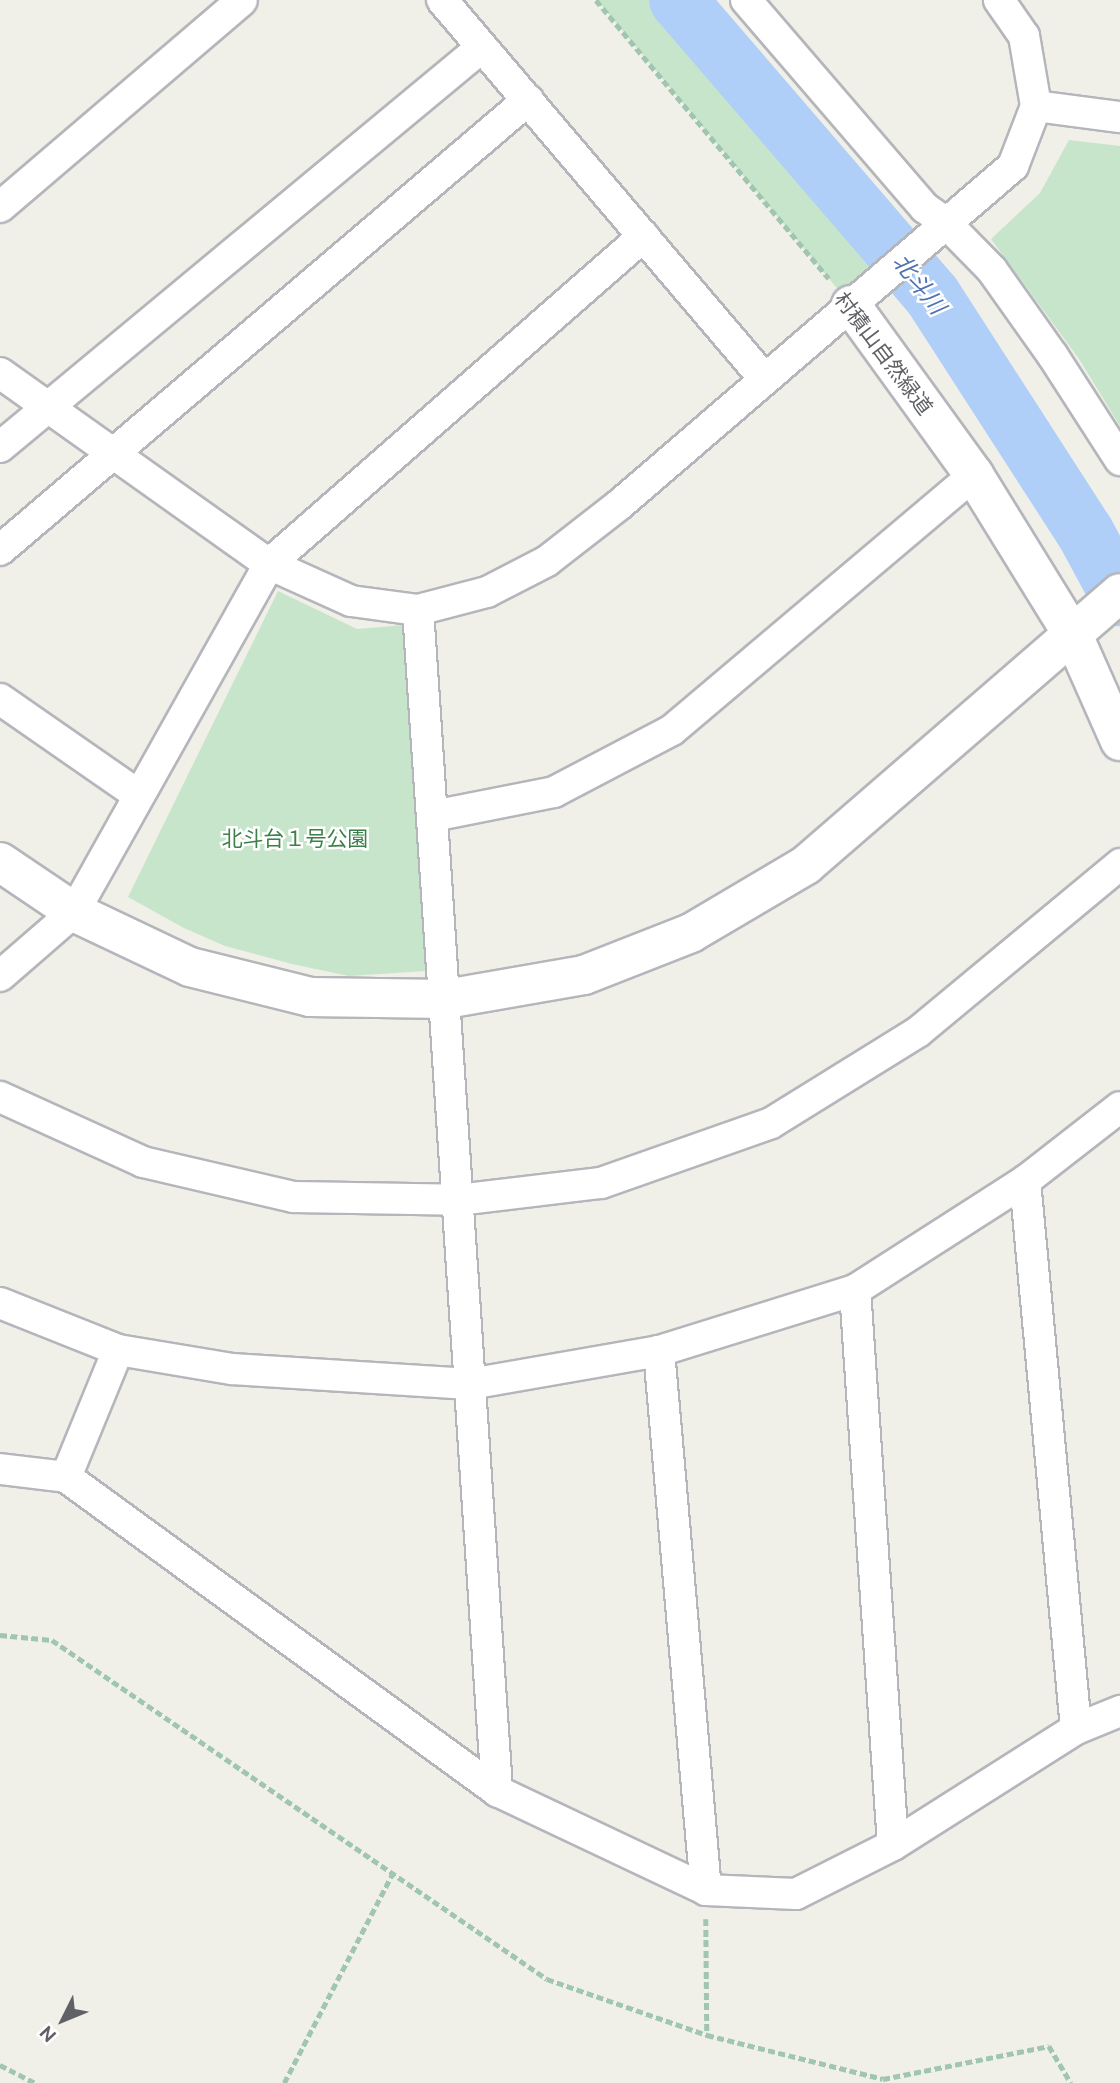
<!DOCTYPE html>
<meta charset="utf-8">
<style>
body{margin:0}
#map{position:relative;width:1120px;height:2083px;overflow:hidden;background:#f0efe8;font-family:Ubuntu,"Noto Sans JP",sans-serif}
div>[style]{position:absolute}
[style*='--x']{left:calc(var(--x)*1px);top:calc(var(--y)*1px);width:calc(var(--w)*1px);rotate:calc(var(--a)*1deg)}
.green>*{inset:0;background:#c7e5cb}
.river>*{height:58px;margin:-29px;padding:0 29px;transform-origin:29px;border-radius:29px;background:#afcef8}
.path>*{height:4.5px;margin-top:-2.25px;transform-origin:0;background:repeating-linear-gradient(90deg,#a0c5b0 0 7px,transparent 0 10.5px)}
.roads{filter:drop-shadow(2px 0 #b5b6bb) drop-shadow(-2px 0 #b5b6bb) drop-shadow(0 2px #b5b6bb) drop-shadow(0 -2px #b5b6bb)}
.street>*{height:30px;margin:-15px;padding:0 15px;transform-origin:15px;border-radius:15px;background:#fff}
.secondary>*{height:38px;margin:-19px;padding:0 19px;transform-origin:19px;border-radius:19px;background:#fff}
span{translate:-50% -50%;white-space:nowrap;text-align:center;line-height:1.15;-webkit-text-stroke:5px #fff;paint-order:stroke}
.street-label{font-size:21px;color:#5f6166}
.park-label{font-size:21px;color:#3d8049}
.water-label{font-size:23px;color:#5072b2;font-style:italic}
.north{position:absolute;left:28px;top:1985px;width:70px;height:70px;-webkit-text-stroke:5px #fff;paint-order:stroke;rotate:227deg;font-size:19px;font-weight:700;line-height:28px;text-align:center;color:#5f6166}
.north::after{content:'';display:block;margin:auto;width:24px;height:32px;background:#5f6166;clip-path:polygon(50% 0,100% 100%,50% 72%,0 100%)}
</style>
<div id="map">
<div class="green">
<div style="clip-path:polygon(597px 0,667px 0,893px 269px,851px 305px)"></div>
<div style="clip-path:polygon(1069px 140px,1120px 146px,1120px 426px,1079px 359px,991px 239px,1040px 193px)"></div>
<div style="clip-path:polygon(278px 591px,357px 629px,404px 625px,426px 971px,349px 976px,292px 964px,225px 946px,184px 928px,128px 897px)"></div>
</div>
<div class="river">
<div style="--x:678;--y:0;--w:389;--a:49.3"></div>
<div style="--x:932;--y:295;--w:282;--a:57.2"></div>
<div style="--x:1085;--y:532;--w:74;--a:61.7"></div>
</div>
<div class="path">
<div style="--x:596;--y:0;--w:363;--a:50.1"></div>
<div style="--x:0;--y:1635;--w:52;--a:5.5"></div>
<div style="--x:52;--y:1640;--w:600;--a:34.41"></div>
<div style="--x:547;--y:1979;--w:170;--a:19.3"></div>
<div style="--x:707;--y:2035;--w:181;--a:14"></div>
<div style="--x:883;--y:2079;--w:169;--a:-11.2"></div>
<div style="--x:1049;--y:2046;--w:43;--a:59.3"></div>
<div style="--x:706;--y:1919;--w:116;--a:89.5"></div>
<div style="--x:0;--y:2065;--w:39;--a:27"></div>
<div style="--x:284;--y:2083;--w:237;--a:-62.6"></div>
</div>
<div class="roads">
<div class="street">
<div style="--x:442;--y:0;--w:498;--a:49.6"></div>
<div style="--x:746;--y:0;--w:274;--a:49.3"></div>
<div style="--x:925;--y:208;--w:24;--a:35"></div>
<div style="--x:945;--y:222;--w:67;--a:45.6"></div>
<div style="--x:992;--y:270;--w:105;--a:54.7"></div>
<div style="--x:1053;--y:356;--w:124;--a:57.2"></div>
<div style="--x:1036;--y:106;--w:85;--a:7.5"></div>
<div style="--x:0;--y:207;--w:318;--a:-40.5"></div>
<div style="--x:0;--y:373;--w:330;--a:35.4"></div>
<div style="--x:269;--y:564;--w:90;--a:24.3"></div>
<div style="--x:351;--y:601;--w:68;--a:7.7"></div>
<div style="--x:418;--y:610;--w:71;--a:-14.6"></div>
<div style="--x:487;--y:592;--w:68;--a:-27.3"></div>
<div style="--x:547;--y:561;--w:91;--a:-37.9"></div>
<div style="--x:619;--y:505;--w:520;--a:-40.71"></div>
<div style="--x:1013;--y:166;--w:64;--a:-69"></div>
<div style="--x:1036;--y:106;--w:71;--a:-99.7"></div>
<div style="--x:1024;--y:36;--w:44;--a:-124.8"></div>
<div style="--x:0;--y:447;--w:626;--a:-39.69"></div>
<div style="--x:0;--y:550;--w:694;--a:-40.44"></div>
<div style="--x:418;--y:610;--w:1184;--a:86.17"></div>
<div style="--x:0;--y:699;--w:168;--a:34.8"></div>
<div style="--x:433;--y:816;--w:123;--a:-11.2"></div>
<div style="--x:554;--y:792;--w:133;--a:-27.7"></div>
<div style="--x:672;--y:730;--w:395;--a:-40.2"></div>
<div style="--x:0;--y:976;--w:98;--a:-40.9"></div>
<div style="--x:74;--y:912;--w:399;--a:-60.7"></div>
<div style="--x:269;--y:564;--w:498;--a:-41.2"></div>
<div style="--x:0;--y:1097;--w:157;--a:24.4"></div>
<div style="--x:143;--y:1162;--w:155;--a:13.1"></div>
<div style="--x:294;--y:1197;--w:164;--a:1"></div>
<div style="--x:458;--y:1200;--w:144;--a:-6.8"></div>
<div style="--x:601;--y:1183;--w:180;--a:-19.4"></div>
<div style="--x:771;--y:1123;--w:173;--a:-31.8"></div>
<div style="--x:918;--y:1032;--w:263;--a:-39.7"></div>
<div style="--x:1025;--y:1181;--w:550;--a:84.68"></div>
<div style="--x:855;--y:1290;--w:556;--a:86.08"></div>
<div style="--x:0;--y:1303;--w:127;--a:21.7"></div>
<div style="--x:118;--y:1350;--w:116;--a:9.5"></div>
<div style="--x:232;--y:1369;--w:238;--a:3.6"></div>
<div style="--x:470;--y:1384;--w:192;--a:-9.9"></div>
<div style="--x:659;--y:1351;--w:205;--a:-17.3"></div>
<div style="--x:855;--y:1290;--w:202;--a:-32.7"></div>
<div style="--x:1025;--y:1181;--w:120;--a:-37.9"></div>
<div style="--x:659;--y:1351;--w:541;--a:85.02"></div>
<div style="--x:0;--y:1469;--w:66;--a:6.9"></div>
<div style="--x:66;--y:1477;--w:533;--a:36.07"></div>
<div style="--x:497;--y:1791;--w:231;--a:25.3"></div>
<div style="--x:706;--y:1890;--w:90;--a:2.5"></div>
<div style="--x:796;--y:1894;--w:109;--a:-26.8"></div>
<div style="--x:893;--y:1845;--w:217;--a:-32.4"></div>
<div style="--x:1076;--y:1729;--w:48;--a:-22.2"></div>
<div style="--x:66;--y:1477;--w:137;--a:-67.7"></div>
</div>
<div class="secondary">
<div style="--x:851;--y:305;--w:210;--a:54.1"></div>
<div style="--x:974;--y:475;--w:188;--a:58.3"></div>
<div style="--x:1073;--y:635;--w:116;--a:66.1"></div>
<div style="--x:0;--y:862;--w:89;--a:34"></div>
<div style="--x:74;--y:912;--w:128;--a:25.4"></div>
<div style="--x:190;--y:967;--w:124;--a:14"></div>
<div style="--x:310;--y:997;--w:136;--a:0.8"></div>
<div style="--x:446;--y:999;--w:140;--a:-9.9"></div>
<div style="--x:584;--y:975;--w:115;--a:-21.4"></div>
<div style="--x:691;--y:933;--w:134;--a:-30.6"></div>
<div style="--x:806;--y:865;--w:415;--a:-40.9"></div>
</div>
</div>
<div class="street-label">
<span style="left:884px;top:353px;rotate:53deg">村積山自然緑道</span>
</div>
<div class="park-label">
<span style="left:295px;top:838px">北斗台１号公園</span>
</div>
<div class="water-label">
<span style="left:919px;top:284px;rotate:52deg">北斗川</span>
</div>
<div class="north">N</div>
</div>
